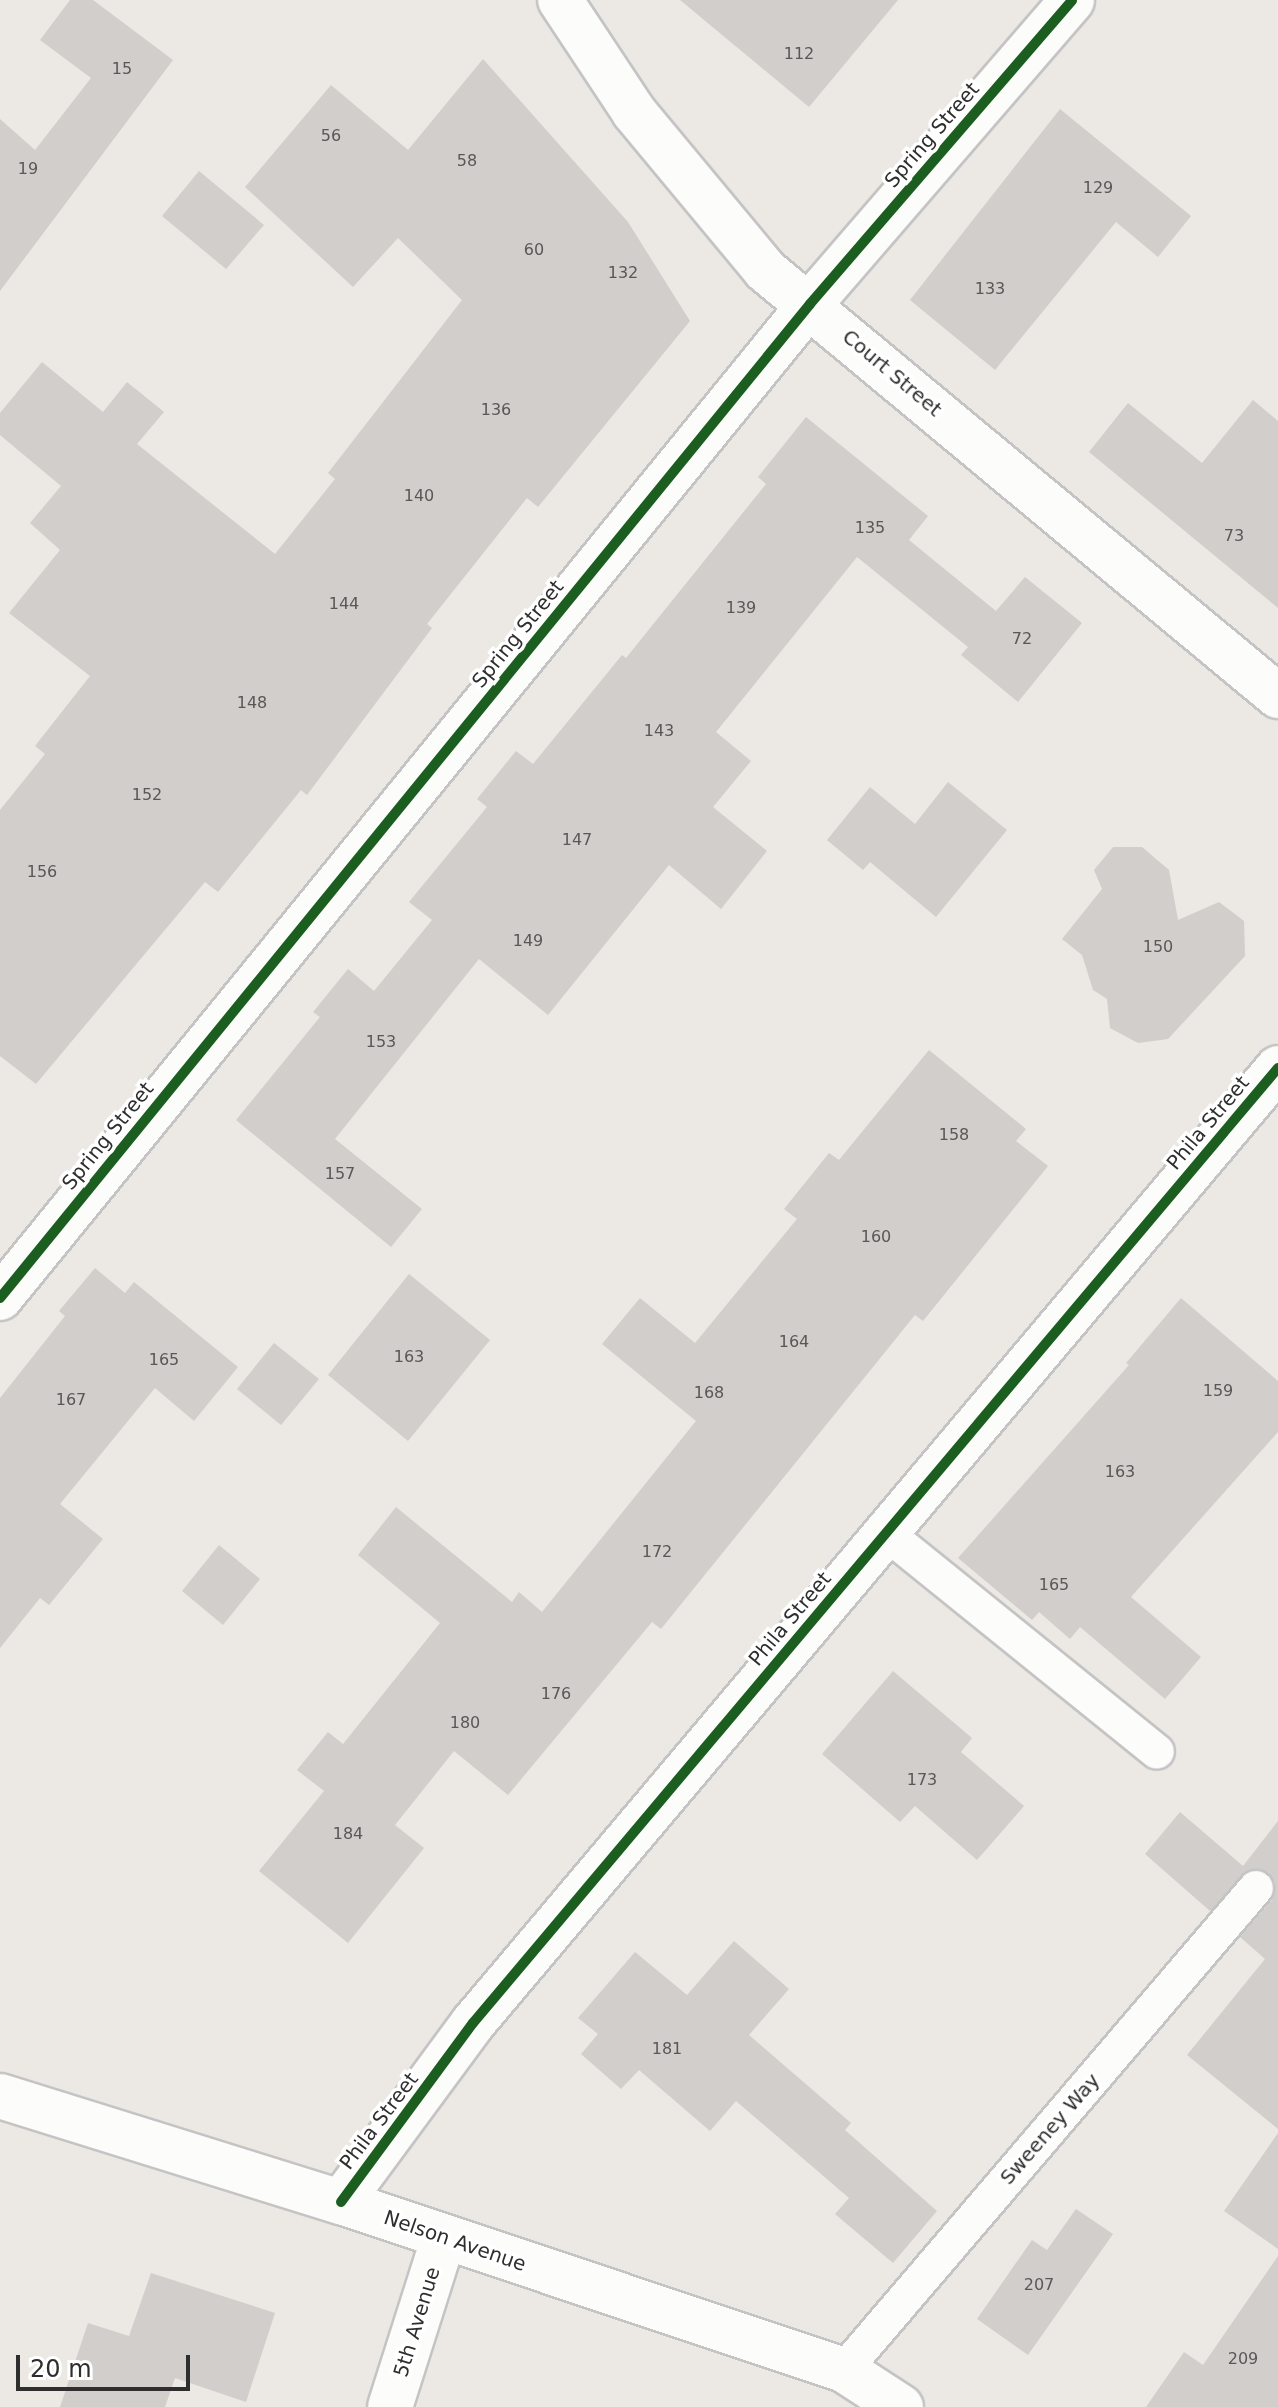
<!DOCTYPE html>
<style>
body{margin:0}
#map{position:relative;width:1278px;height:2407px;overflow:hidden;background:#ece8e4;font-family:"DejaVu Sans",sans-serif}
div>[style]{position:absolute}
[style*='--x']{left:calc(var(--x)*1px);top:calc(var(--y)*1px);width:calc(var(--w)*1px);rotate:calc(var(--a)*1deg)}
.building>*{inset:0;background:#d1cecb}
.roads{filter:drop-shadow(2px 0 #c5c4c5) drop-shadow(-2px 0 #c5c4c5) drop-shadow(0 2px #c5c4c5) drop-shadow(0 -2px #c5c4c5)}
.service>*{height:34px;margin:-17px;padding:0 17px;transform-origin:17px;border-radius:17px;background:#fcfcfb}
.minor>*{height:44px;margin:-22px;padding:0 22px;transform-origin:22px;border-radius:22px;background:#fcfcfb}
.tertiary>*{height:44px;margin:-22px;padding:0 22px;transform-origin:22px;border-radius:22px;background:#fcfcfb}
.cycleway>*{height:10px;margin:-5px;padding:0 5px;transform-origin:5px;border-radius:5px;background:#1b5e20}
span{translate:-50% -50%;white-space:nowrap;text-align:center;line-height:1.15;-webkit-text-stroke:7px #fff;paint-order:stroke}
.number-label{font-size:16px;color:#585857}
.number-label span{-webkit-text-stroke-width:0}
.street-label{font-size:20px;color:#2e2e2e}
.scale{position:absolute;left:16px;top:2355px;width:174px;height:36px;box-sizing:border-box;border:4px solid #2e2e2e;border-top:0;padding-left:10px;font-size:24px;line-height:28px;white-space:nowrap;color:#2e2e2e;-webkit-text-stroke:6px #fff;paint-order:stroke}
</style>
<div id="map">
<div class="building">
<div style="clip-path:polygon(70px 0,93px 0,173px 60px,0 291px,0 119px,35px 150px,91px 78px,40px 40px)"></div>
<div style="clip-path:polygon(680px 0,898px 0,809px 107px)"></div>
<div style="clip-path:polygon(483px 59px,628px 222px,690px 321px,538px 507px,527px 498px,427px 624px,432px 628px,307px 795px,301px 790px,218px 892px,205px 882px,36px 1084px,0 1056px,0 810px,45px 754px,35px 746px,90px 676px,9px 613px,60px 550px,30px 523px,61px 486px,0 435px,0 413px,42px 362px,103px 412px,127px 382px,164px 412px,137px 444px,275px 554px,335px 479px,328px 473px,462px 300px,398px 238px,353px 287px,245px 187px,331px 85px,408px 150px)"></div>
<div style="clip-path:polygon(1060px 109px,1191px 216px,1158px 257px,1116px 222px,995px 370px,910px 300px)"></div>
<div style="clip-path:polygon(199px 171px,264px 225px,226px 269px,162px 216px)"></div>
<div style="clip-path:polygon(1253px 400px,1278px 421px,1278px 608px,1089px 452px,1128px 403px,1202px 463px)"></div>
<div style="clip-path:polygon(806px 417px,928px 516px,909px 540px,996px 611px,1025px 577px,1082px 623px,1018px 702px,961px 655px,968px 647px,857px 557px,716px 732px,751px 761px,713px 807px,767px 851px,721px 909px,669px 865px,548px 1015px,479px 959px,335px 1139px,422px 1209px,391px 1247px,236px 1120px,320px 1017px,313px 1012px,348px 969px,374px 991px,432px 920px,409px 902px,487px 807px,477px 799px,516px 751px,533px 764px,622px 655px,626px 658px,766px 484px,758px 477px)"></div>
<div style="clip-path:polygon(948px 782px,1007px 830px,936px 917px,870px 862px,863px 870px,827px 840px,870px 787px,915px 824px)"></div>
<div style="clip-path:polygon(1113px 847px,1142px 847px,1169px 870px,1178px 920px,1219px 902px,1244px 921px,1245px 956px,1168px 1039px,1138px 1043px,1110px 1028px,1107px 999px,1093px 990px,1082px 955px,1062px 939px,1102px 889px,1094px 870px)"></div>
<div style="clip-path:polygon(929px 1050px,1026px 1129px,1016px 1141px,1048px 1166px,923px 1321px,915px 1315px,661px 1629px,652px 1622px,508px 1795px,454px 1751px,395px 1825px,424px 1848px,348px 1943px,259px 1871px,324px 1791px,297px 1770px,328px 1732px,343px 1744px,440px 1623px,358px 1555px,396px 1507px,512px 1602px,519px 1592px,542px 1612px,696px 1421px,602px 1344px,640px 1298px,695px 1343px,797px 1219px,784px 1209px,829px 1153px,839px 1160px)"></div>
<div style="clip-path:polygon(95px 1268px,125px 1293px,134px 1282px,238px 1367px,194px 1421px,155px 1388px,60px 1504px,103px 1539px,49px 1605px,40px 1598px,0 1648px,0 1398px,65px 1316px,59px 1311px)"></div>
<div style="clip-path:polygon(409px 1274px,490px 1340px,408px 1441px,328px 1375px)"></div>
<div style="clip-path:polygon(1181px 1298px,1278px 1381px,1278px 1432px,1131px 1597px,1201px 1657px,1165px 1699px,1080px 1627px,1070px 1639px,1039px 1612px,1032px 1620px,958px 1558px,1129px 1365px,1126px 1363px)"></div>
<div style="clip-path:polygon(274px 1343px,319px 1379px,281px 1425px,237px 1389px)"></div>
<div style="clip-path:polygon(219px 1545px,260px 1579px,223px 1625px,182px 1591px)"></div>
<div style="clip-path:polygon(893px 1671px,972px 1738px,961px 1752px,1024px 1806px,977px 1860px,915px 1806px,900px 1822px,822px 1754px)"></div>
<div style="clip-path:polygon(1180px 1812px,1243px 1866px,1278px 1821px,1278px 2129px,1187px 2055px,1265px 1959px,1240px 1937px,1272px 1900px,1275px 1882px,1260px 1869px,1249px 1870px,1210px 1911px,1145px 1854px)"></div>
<div style="clip-path:polygon(734px 1941px,789px 1989px,749px 2035px,851px 2123px,845px 2130px,937px 2211px,893px 2263px,835px 2214px,849px 2198px,736px 2101px,710px 2131px,639px 2070px,621px 2089px,581px 2054px,598px 2034px,578px 2018px,635px 1952px,687px 1995px)"></div>
<div style="clip-path:polygon(1278px 2133px,1278px 2249px,1224px 2211px)"></div>
<div style="clip-path:polygon(1076px 2209px,1113px 2234px,1028px 2355px,977px 2319px,1032px 2240px,1047px 2250px)"></div>
<div style="clip-path:polygon(1278px 2256px,1278px 2407px,1146px 2407px,1184px 2352px,1203px 2365px)"></div>
<div style="clip-path:polygon(151px 2273px,275px 2313px,246px 2402px,175px 2378px,165px 2407px,60px 2407px,88px 2323px,129px 2336px)"></div>
</div>
<div class="roads">
<div class="service">
<div style="--x:886;--y:1533;--w:348;--a:38.9"></div>
<div style="--x:844;--y:2370;--w:634;--a:-49.48"></div>
</div>
<div class="minor">
<div style="--x:560;--y:0;--w:134;--a:56.5"></div>
<div style="--x:634;--y:112;--w:205;--a:50.3"></div>
<div style="--x:765;--y:270;--w:667;--a:39.71"></div>
<div style="--x:0;--y:1298;--w:1282;--a:-50.82"></div>
<div style="--x:810;--y:304;--w:401;--a:-49.2"></div>
<div style="--x:341;--y:2202;--w:222;--a:-53.6"></div>
<div style="--x:473;--y:2023;--w:1249;--a:-49.87"></div>
<div style="--x:390;--y:2407;--w:178;--a:-72.4"></div>
</div>
<div class="tertiary">
<div style="--x:0;--y:2096;--w:357;--a:17.3"></div>
<div style="--x:341;--y:2202;--w:530;--a:18.47"></div>
<div style="--x:844;--y:2370;--w:68;--a:33"></div>
</div>
</div>
<div class="cycleway">
<div style="--x:0;--y:1298;--w:1282;--a:-50.82"></div>
<div style="--x:810;--y:304;--w:401;--a:-49.2"></div>
<div style="--x:341;--y:2202;--w:222;--a:-53.6"></div>
<div style="--x:473;--y:2023;--w:1249;--a:-49.87"></div>
</div>
<div class="number-label">
<span style="left:799px;top:54px">112</span>
<span style="left:122px;top:69px">15</span>
<span style="left:331px;top:136px">56</span>
<span style="left:467px;top:161px">58</span>
<span style="left:28px;top:169px">19</span>
<span style="left:1098px;top:188px">129</span>
<span style="left:534px;top:250px">60</span>
<span style="left:623px;top:273px">132</span>
<span style="left:990px;top:289px">133</span>
<span style="left:496px;top:410px">136</span>
<span style="left:419px;top:496px">140</span>
<span style="left:870px;top:528px">135</span>
<span style="left:1234px;top:536px">73</span>
<span style="left:344px;top:604px">144</span>
<span style="left:741px;top:608px">139</span>
<span style="left:1022px;top:639px">72</span>
<span style="left:252px;top:703px">148</span>
<span style="left:659px;top:731px">143</span>
<span style="left:147px;top:795px">152</span>
<span style="left:577px;top:840px">147</span>
<span style="left:42px;top:872px">156</span>
<span style="left:528px;top:941px">149</span>
<span style="left:1158px;top:947px">150</span>
<span style="left:381px;top:1042px">153</span>
<span style="left:954px;top:1135px">158</span>
<span style="left:340px;top:1174px">157</span>
<span style="left:876px;top:1237px">160</span>
<span style="left:794px;top:1342px">164</span>
<span style="left:409px;top:1357px">163</span>
<span style="left:164px;top:1360px">165</span>
<span style="left:1218px;top:1391px">159</span>
<span style="left:709px;top:1393px">168</span>
<span style="left:71px;top:1400px">167</span>
<span style="left:1120px;top:1472px">163</span>
<span style="left:657px;top:1552px">172</span>
<span style="left:1054px;top:1585px">165</span>
<span style="left:556px;top:1694px">176</span>
<span style="left:465px;top:1723px">180</span>
<span style="left:922px;top:1780px">173</span>
<span style="left:348px;top:1834px">184</span>
<span style="left:667px;top:2049px">181</span>
<span style="left:1039px;top:2285px">207</span>
<span style="left:1243px;top:2359px">209</span>
</div>
<div class="street-label">
<span style="left:932px;top:135px;rotate:-49deg">Spring Street</span>
<span style="left:892px;top:373px;rotate:40deg">Court Street</span>
<span style="left:518px;top:634px;rotate:-51deg">Spring Street</span>
<span style="left:1208px;top:1123px;rotate:-50deg">Phila Street</span>
<span style="left:108px;top:1136px;rotate:-51deg">Spring Street</span>
<span style="left:790px;top:1619px;rotate:-50deg">Phila Street</span>
<span style="left:379px;top:2121px;rotate:-53deg">Phila Street</span>
<span style="left:1050px;top:2129px;rotate:-49deg">Sweeney Way</span>
<span style="left:455px;top:2241px;rotate:19deg">Nelson Avenue</span>
<span style="left:417px;top:2322px;rotate:-73deg">5th Avenue</span>
</div>
<div class="scale">20 m</div>
</div>
